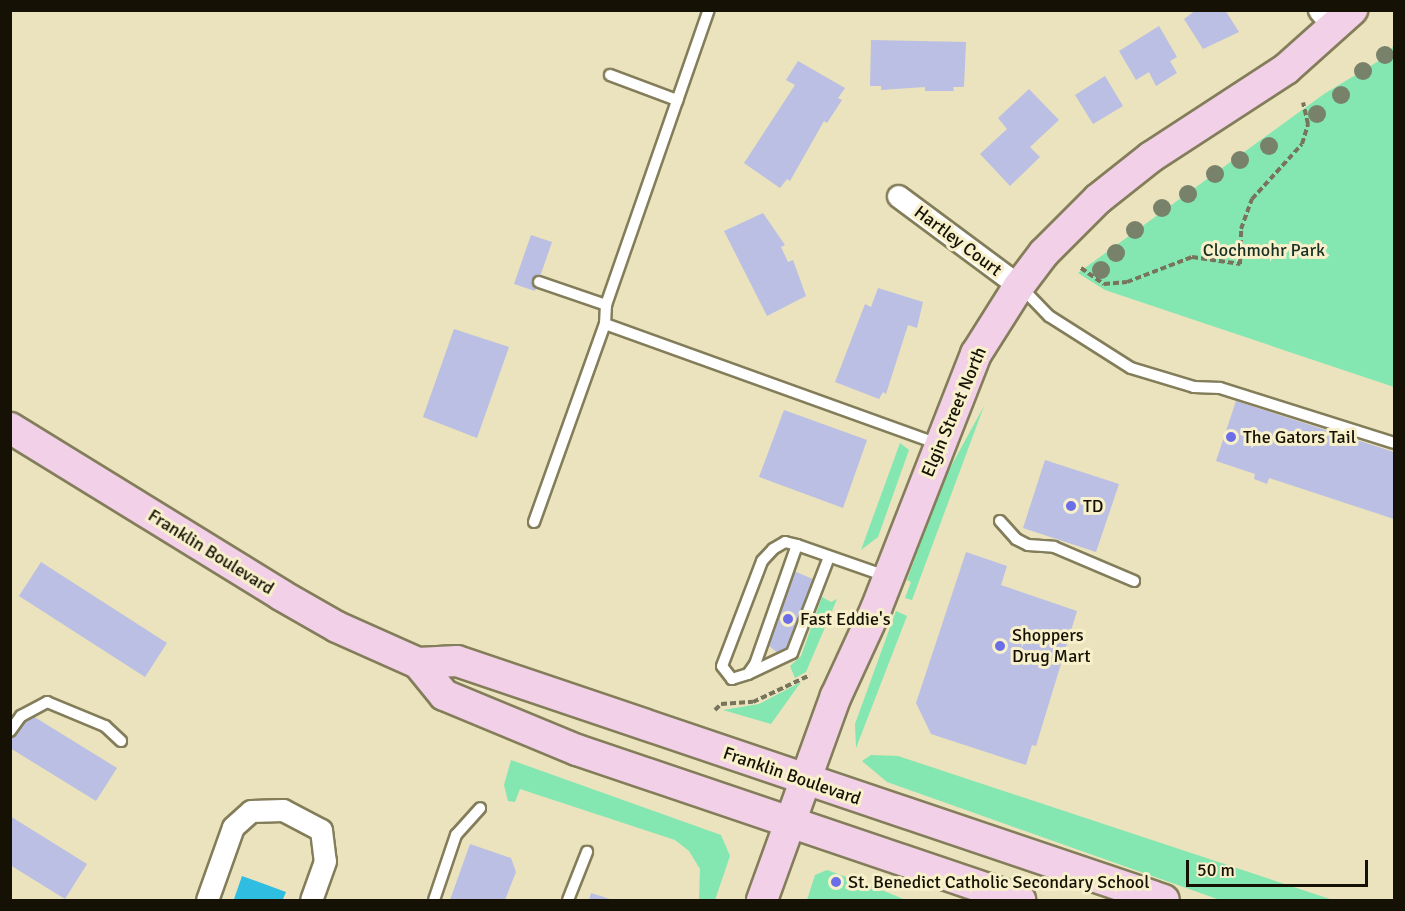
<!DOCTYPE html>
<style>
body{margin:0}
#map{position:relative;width:1405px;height:911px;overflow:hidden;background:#eae3bd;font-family:Signika,sans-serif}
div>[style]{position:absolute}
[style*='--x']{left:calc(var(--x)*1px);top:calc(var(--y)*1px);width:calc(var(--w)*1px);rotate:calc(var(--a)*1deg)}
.green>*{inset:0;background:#84e6b1}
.water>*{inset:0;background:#2fbee1}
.building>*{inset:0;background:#babfe3}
.path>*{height:4px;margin-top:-2px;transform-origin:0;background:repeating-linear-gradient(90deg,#78735b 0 6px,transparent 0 9px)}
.roads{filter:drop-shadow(2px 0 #837d5a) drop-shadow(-2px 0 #837d5a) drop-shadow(0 2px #837d5a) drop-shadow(0 -2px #837d5a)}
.lane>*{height:10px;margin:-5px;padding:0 5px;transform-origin:5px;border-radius:5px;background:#fff}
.street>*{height:21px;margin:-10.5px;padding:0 10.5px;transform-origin:10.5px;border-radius:10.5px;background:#fff}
.secondary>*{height:30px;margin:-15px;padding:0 15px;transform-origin:15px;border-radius:15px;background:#f1d0e8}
.trees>*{width:18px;height:18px;margin:-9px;border-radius:50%;background:#788169}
.dots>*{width:16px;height:16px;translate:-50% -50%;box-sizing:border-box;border:3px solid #f7f0ca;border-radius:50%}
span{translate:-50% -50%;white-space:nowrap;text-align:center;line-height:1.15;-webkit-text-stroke:6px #f7f0ca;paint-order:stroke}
.street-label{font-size:18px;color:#151205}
.park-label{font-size:18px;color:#1a3024}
.poi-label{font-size:18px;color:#151205}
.left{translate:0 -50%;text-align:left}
.frame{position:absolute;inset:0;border:12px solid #151205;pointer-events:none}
.scale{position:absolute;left:1186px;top:860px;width:182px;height:27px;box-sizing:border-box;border:3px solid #151205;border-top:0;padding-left:8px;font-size:18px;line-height:21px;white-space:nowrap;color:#151205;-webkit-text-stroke:4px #f7f0ca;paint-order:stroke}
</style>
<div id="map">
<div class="green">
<div style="clip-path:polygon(1394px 45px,1394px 387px,1105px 290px,1078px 273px,1324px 94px,1387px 56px)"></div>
<div style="clip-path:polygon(984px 406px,912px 600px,905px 598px,911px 582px,907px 580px,944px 479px)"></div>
<div style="clip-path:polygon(900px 443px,909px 450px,878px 537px,861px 550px)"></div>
<div style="clip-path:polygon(822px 597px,831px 602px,837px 599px,806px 672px,795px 678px,790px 666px,801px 656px)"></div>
<div style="clip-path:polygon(896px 611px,907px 616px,856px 748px,855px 724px)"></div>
<div style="clip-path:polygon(801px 682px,771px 724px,723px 710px,759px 704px)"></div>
<div style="clip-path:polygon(871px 755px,898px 756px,1333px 900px,1220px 900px,887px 782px,862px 761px)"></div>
<div style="clip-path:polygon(511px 760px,721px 835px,730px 856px,715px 900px,699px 900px,700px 869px,689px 851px,675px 840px,520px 789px,515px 802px,508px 801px,504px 785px)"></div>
<div style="clip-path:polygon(827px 870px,879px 889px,906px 900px,807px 900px,815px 875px)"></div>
</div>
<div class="water">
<div style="clip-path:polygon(242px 876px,286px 892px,283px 899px,286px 900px,234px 899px)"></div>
</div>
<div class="building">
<div style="clip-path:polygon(1196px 10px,1225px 10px,1239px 32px,1203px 49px,1184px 19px)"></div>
<div style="clip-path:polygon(1159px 26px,1177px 57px,1170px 61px,1177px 73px,1156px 86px,1149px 72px,1136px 80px,1119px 51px)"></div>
<div style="clip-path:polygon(871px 40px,966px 42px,964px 87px,953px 87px,954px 91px,925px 91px,925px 87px,881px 90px,881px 86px,870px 86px)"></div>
<div style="clip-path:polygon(798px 61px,845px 88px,838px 98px,842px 100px,827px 123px,824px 121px,790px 181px,787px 179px,780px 188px,744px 163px,795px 85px,786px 80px)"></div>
<div style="clip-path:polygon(1105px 76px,1123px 106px,1093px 124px,1075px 95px)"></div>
<div style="clip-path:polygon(1029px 89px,1059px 120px,1030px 147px,1040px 157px,1010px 186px,980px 154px,1007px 129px,998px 118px)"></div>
<div style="clip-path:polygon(763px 213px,785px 245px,781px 247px,788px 262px,793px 260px,806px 296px,767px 316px,724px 231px)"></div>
<div style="clip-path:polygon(531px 235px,552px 242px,535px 291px,514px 284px)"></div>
<div style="clip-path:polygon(878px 288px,923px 302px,917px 328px,908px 325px,886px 394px,883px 392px,879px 399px,835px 382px,865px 304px,871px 307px)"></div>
<div style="clip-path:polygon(454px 329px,509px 347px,477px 438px,423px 417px)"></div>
<div style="clip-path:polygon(1236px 401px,1394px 452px,1394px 519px,1269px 478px,1267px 484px,1254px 479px,1255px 474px,1216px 461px)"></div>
<div style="clip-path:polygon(784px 410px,867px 440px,843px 508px,759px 477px)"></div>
<div style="clip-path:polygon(1045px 460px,1119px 484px,1096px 552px,1023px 528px)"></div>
<div style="clip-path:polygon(966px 552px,1007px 566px,1001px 585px,1077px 611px,1036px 746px,1032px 745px,1026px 765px,931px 734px,916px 703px)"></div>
<div style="clip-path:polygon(41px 562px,167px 643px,145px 677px,19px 596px)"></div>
<div style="clip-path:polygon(794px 571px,815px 580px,787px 648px,778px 653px,769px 646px)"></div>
<div style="clip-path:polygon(28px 713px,117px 768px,96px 801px,10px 748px,10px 741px)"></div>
<div style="clip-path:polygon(10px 816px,87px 864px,65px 899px,10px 865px)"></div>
<div style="clip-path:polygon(470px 844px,511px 858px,516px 872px,505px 900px,450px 900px)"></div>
<div style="clip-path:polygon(591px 893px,613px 900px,589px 900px)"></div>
</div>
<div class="path">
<div style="--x:1081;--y:268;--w:28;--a:35"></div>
<div style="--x:1104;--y:284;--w:23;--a:-5"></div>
<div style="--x:1127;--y:282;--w:70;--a:-21"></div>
<div style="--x:1192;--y:257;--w:49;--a:8.3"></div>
<div style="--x:1240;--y:264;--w:35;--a:-88"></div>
<div style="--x:1241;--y:229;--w:32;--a:-70"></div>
<div style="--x:1252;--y:199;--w:74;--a:-47.7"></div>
<div style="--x:1302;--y:144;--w:21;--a:-73"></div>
<div style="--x:1308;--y:124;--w:22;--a:-103"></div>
<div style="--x:715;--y:710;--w:8;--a:-45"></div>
<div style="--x:721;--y:704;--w:32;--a:-4"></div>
<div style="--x:753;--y:702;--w:63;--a:-25.3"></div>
</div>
<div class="roads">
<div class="lane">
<div style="--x:610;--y:75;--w:72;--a:20.5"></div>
<div style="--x:539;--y:282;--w:71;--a:18.9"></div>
<div style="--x:1020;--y:286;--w:42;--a:46"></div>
<div style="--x:1049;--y:316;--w:97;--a:32.4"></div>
<div style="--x:1131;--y:368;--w:66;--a:16.8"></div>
<div style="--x:1194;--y:387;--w:26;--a:2"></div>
<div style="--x:1220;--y:388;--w:182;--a:17.5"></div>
<div style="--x:605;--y:324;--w:354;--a:19.8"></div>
<div style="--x:1000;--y:521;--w:24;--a:48"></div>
<div style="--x:1016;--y:539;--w:13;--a:27"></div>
<div style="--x:1028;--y:545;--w:26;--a:4"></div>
<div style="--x:1054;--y:547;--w:87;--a:23"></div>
<div style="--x:534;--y:522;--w:210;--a:-70.3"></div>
<div style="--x:605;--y:324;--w:19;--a:-87"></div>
<div style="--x:606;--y:305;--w:312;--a:-70.8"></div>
<div style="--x:797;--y:545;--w:126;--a:109.4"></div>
<div style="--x:755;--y:664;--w:12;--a:125"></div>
<div style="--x:748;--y:674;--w:17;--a:163"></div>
<div style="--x:732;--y:679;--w:16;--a:-128"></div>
<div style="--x:722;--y:666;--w:112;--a:-69.1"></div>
<div style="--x:762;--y:561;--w:16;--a:-47"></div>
<div style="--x:773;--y:549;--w:14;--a:-30"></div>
<div style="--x:785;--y:542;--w:12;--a:14"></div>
<div style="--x:797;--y:545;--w:94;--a:19.2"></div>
<div style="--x:748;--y:674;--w:49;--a:-25.5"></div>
<div style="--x:792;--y:653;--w:103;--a:-68.9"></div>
<div style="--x:10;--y:731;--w:19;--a:-54"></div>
<div style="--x:21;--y:716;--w:30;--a:-28"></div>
<div style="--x:47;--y:702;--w:63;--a:22.5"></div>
<div style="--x:105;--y:726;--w:22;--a:43"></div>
<div style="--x:434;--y:900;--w:69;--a:-71.3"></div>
<div style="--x:456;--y:835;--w:36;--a:-48"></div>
<div style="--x:568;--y:900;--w:52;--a:-68.4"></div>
</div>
<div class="street">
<div style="--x:1319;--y:10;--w:24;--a:48"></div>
<div style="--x:898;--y:196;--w:151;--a:36.6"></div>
<div style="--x:207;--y:900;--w:77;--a:-70.4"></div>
<div style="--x:233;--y:827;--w:24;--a:-42"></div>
<div style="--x:251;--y:811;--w:32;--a:-2"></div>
<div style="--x:283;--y:810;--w:43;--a:27.8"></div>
<div style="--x:321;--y:830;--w:31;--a:83"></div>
<div style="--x:325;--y:861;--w:41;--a:109.7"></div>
</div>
<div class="secondary">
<div style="--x:10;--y:428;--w:318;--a:31.6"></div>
<div style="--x:281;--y:595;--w:64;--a:29.7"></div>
<div style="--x:337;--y:627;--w:89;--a:24"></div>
<div style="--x:418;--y:663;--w:39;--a:-3"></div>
<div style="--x:457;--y:661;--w:746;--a:18.68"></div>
<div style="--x:418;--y:663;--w:41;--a:50.9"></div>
<div style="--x:444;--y:695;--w:144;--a:22.5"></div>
<div style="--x:577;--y:750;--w:468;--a:18.7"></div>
<div style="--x:762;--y:900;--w:217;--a:-70.1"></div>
<div style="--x:836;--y:696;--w:96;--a:-65.3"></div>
<div style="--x:876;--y:609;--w:274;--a:-68.6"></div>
<div style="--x:976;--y:354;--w:80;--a:-57.7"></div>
<div style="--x:1019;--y:286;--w:41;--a:-52.9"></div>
<div style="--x:1044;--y:253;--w:76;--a:-45"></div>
<div style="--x:1098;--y:199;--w:68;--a:-38.4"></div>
<div style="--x:1151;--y:157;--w:161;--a:-33.1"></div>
<div style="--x:1286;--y:69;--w:89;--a:-41.8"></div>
</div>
</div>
<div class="trees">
<div style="left:1385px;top:55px"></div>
<div style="left:1363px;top:71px"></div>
<div style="left:1341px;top:95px"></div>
<div style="left:1317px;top:114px"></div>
<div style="left:1269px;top:146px"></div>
<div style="left:1240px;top:160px"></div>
<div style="left:1215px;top:174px"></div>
<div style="left:1188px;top:194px"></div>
<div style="left:1162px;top:208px"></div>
<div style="left:1135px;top:230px"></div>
<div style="left:1116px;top:253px"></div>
<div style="left:1101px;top:270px"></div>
</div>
<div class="dots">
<div style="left:1231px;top:437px;background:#6c6ee8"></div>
<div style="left:1071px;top:506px;background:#6c6ee8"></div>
<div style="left:788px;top:619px;background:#6c6ee8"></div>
<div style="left:1000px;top:646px;background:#6c6ee8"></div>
<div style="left:836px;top:882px;background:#6c6ee8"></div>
</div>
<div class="street-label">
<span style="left:958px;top:241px;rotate:37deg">Hartley Court</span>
<span style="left:954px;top:412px;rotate:-67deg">Elgin Street North</span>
<span style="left:211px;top:552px;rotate:32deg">Franklin Boulevard</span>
<span style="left:792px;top:776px;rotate:19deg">Franklin Boulevard</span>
</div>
<div class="park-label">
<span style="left:1264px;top:250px">Clochmohr Park</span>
</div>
<div class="poi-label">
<span class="left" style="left:1243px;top:437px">The Gators Tail</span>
<span class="left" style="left:1083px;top:506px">TD</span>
<span class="left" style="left:800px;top:619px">Fast Eddie's</span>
<span class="left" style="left:1012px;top:646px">Shoppers<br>Drug Mart</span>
<span class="left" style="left:848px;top:882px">St. Benedict Catholic Secondary School</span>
</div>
<div class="frame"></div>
<div class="scale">50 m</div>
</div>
